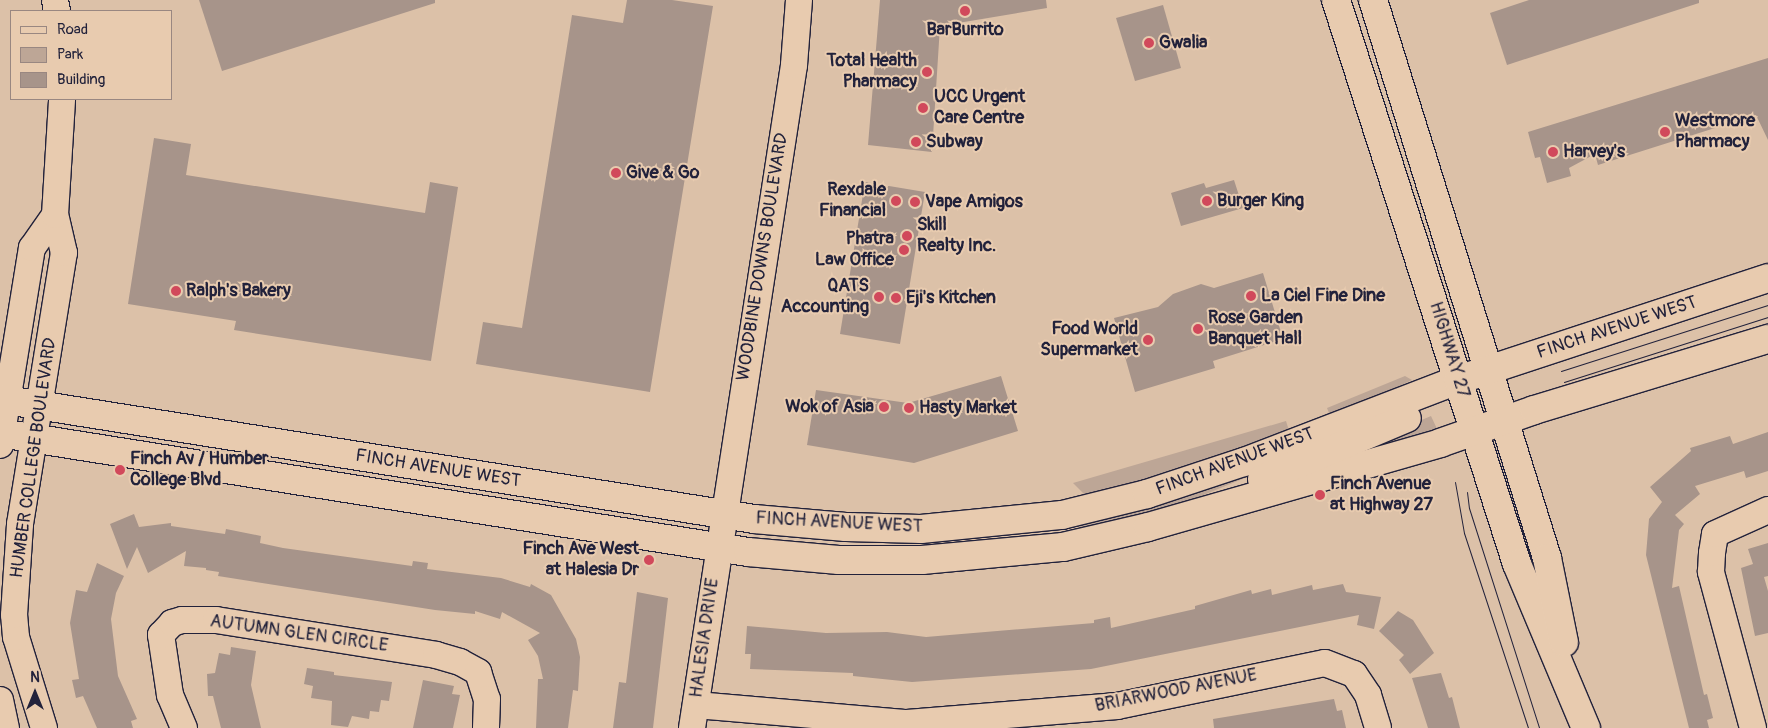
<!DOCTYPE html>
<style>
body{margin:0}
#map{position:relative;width:1768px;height:728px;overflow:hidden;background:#dcc1a8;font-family:Pangolin,sans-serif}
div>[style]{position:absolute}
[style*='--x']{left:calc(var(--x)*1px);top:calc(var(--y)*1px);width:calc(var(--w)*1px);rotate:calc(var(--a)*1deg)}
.green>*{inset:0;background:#bda696}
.building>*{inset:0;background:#a7948a}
.roads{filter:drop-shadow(1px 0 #22223b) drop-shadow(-1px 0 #22223b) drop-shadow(0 1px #22223b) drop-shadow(0 -1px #22223b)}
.minor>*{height:26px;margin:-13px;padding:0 13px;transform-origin:13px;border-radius:13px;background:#e8cbaf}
.major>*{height:28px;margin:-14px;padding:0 14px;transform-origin:14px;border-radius:14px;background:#e8cbaf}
.tram>*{height:1px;margin:-0.5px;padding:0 0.5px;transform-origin:0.5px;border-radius:0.5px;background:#22223b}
.dots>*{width:14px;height:14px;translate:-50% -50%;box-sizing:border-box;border:2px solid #e8cbaf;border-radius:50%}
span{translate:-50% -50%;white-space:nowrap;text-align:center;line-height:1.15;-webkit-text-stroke:4px #e8cbaf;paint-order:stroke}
.poi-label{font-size:18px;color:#22223b;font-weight:700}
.left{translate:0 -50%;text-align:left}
.right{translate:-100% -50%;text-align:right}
.street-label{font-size:18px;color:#22223b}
.legend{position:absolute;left:10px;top:10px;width:162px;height:90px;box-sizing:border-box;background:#e8cbaf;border:1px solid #998781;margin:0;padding:6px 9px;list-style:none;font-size:15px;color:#22223b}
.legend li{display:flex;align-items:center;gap:10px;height:25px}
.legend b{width:25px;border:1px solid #998781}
.north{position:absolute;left:10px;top:668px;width:50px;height:50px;-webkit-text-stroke:4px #e8cbaf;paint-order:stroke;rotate:0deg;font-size:14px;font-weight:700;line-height:20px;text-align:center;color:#22223b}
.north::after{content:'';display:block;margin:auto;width:18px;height:22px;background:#22223b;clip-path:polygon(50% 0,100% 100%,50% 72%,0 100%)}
</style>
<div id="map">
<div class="green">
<div style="clip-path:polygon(1405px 376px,1412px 380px,1331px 418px,1327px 408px)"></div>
<div style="clip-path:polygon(1431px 416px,1438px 431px,1290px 475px,1351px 450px)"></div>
<div style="clip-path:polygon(1286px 421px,1290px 434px,1092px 496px,1084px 494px,1073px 483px)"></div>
<div style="clip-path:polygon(1334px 441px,1172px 508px,1078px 531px,1081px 524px,1175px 500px)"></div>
</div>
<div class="building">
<div style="clip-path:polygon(199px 0,435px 0,435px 3px,222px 71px)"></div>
<div style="clip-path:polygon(627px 0,672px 0,713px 6px,650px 392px,476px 364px,483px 322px,522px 328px,572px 15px,623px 23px)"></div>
<div style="clip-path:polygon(880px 0,1046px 0,1047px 8px,940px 26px,932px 152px,868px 145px)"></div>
<div style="clip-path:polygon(1529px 0,1699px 0,1699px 3px,1507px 65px,1490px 13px)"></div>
<div style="clip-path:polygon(1163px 5px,1181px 68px,1135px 81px,1116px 18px)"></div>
<div style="clip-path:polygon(1768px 58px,1768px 140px,1756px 115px,1598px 165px,1595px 154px,1569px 168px,1571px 176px,1547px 183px,1540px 157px,1535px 158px,1528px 132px)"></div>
<div style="clip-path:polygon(154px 138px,191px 144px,186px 175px,425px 213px,430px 182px,458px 187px,431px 361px,234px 330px,236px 321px,128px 304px)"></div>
<div style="clip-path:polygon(1234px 180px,1243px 208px,1181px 226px,1171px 193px,1204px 183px,1206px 188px)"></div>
<div style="clip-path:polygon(865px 182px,925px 192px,900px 344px,840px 334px)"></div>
<div style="clip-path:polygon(1263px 273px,1283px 339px,1213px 361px,1215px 368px,1135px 392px,1114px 318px,1158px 307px,1173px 294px,1201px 284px,1214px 288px)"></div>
<div style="clip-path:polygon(1001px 376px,1018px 431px,914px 463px,807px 445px,816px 390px,908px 403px)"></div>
<div style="clip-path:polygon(1768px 432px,1768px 471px,1746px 478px,1744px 471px,1695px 486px,1700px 494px,1675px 515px,1684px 524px,1679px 530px,1672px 588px,1679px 586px,1704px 695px,1707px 694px,1713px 718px,1707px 720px,1709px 728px,1689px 728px,1646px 555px,1649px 519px,1662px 502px,1650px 487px,1691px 451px,1690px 448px,1730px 436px,1733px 444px)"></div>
<div style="clip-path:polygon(134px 514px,139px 527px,171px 523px,171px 526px,225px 534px,226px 529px,261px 536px,260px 543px,283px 548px,412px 566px,413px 561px,428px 563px,427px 569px,501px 578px,530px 587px,531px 584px,551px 595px,576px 639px,580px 657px,578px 691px,573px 690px,568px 728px,536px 728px,538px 679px,543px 679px,538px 656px,528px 640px,540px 633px,502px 612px,500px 619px,475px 611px,475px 614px,435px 610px,218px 576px,219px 572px,206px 570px,206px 568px,184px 566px,186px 551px,148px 573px,137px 547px,127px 569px,110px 524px)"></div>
<div style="clip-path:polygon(1768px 543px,1768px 576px,1764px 577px,1768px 591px,1768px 633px,1755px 636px,1741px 568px,1753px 564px,1748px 549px)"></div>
<div style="clip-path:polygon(97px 563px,124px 576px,116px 593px,111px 619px,118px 676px,137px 719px,131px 721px,133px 728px,97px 728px,83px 696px,76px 698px,72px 680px,79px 679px,70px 623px,76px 590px,87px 592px)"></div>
<div style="clip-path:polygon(1343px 584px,1346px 592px,1381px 597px,1374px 629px,1357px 625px,1359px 615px,1091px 669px,912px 682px,853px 676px,853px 673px,750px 669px,751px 654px,745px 654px,747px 626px,826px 633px,887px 632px,926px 637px,1094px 623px,1094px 620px,1110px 617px,1111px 628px,1195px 609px,1195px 606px,1251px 590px,1252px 594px,1271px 589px,1272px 595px,1312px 585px,1313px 590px)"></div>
<div style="clip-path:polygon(637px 592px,668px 598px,653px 728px,613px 728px,619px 682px,626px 683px)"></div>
<div style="clip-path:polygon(1398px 611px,1413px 620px,1434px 653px,1410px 674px,1399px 660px,1404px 655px,1379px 631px)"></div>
<div style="clip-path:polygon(231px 647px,256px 651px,251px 685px,261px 728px,221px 728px,213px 696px,208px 696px,207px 674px,215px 673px,219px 653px,230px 655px)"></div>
<div style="clip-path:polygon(307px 668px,334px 672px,334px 675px,392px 682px,389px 701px,381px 700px,379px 712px,370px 711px,369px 719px,352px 716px,348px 727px,331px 725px,332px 701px,311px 698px,313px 686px,304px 684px)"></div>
<div style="clip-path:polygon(1441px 673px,1449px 698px,1452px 697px,1460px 728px,1428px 728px,1412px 678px)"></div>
<div style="clip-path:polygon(423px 680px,454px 686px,452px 694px,460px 695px,453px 728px,413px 728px)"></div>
<div style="clip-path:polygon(1334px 699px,1337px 711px,1342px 710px,1346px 728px,1214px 728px,1213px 719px)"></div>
</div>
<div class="roads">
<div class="minor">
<div style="--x:55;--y:0;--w:11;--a:80"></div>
<div style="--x:0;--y:445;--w:200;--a:-80.8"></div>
<div style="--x:32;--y:248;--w:40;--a:-55.1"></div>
<div style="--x:0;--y:700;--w:29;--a:78"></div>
<div style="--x:696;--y:705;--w:212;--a:4.9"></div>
<div style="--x:907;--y:723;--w:211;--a:-4.6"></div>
<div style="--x:1117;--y:706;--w:212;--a:-11.7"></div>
<div style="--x:1325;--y:663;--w:31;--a:21"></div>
<div style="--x:1354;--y:674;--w:25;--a:56"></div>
<div style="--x:1368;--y:695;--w:34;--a:73"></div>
<div style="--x:44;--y:728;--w:95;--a:-107.1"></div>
<div style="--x:16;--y:637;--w:22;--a:-95"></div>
<div style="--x:14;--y:615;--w:91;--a:-86.2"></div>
<div style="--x:20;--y:524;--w:275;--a:-80.8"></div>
<div style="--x:64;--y:253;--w:39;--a:-103"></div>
<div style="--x:55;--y:215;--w:116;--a:-86.5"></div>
<div style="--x:184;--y:728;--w:36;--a:-113"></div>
<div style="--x:170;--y:695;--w:61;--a:-98.5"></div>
<div style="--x:161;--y:635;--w:16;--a:-47"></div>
<div style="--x:172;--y:623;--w:10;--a:-17"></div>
<div style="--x:182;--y:620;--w:34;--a:0"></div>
<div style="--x:216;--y:620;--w:223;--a:9"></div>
<div style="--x:436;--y:655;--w:25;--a:16"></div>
<div style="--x:460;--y:662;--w:21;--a:29"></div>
<div style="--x:478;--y:672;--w:28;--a:72"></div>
<div style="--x:487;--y:699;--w:29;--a:92"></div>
<div style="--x:692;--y:728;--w:671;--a:-81.25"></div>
<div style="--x:794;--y:65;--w:65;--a:-85.6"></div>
<div style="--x:1753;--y:728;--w:162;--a:-105.1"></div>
<div style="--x:1711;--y:572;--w:19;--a:-87"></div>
<div style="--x:1712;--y:553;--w:19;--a:-81"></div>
<div style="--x:1715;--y:534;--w:58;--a:-24.4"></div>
</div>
<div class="major">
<div style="--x:1336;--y:0;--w:592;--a:72.21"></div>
<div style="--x:1517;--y:564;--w:178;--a:67.2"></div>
<div style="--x:1373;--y:0;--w:584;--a:72.68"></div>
<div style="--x:1547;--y:558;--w:86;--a:78.6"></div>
<div style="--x:0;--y:399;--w:763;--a:9.04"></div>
<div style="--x:754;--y:519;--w:92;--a:5"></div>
<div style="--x:846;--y:527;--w:75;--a:1.5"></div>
<div style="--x:921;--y:529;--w:142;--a:-5.7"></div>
<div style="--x:1062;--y:515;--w:88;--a:-13.9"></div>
<div style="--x:1147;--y:494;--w:102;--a:-18.3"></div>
<div style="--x:1244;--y:462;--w:229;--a:-21"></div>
<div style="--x:1458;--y:380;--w:326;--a:-18.2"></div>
<div style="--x:0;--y:433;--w:757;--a:9.04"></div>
<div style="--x:748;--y:552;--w:91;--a:5"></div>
<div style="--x:839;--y:560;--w:83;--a:0"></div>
<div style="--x:922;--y:560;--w:142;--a:-5.3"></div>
<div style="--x:1063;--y:547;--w:87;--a:-13.2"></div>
<div style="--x:1148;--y:527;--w:304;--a:-16"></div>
<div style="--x:1440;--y:443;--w:100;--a:-19.3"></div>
<div style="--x:1534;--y:410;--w:245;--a:-16.9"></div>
<div style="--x:1262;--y:479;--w:157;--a:-22.8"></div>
</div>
</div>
<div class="tram">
<div style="--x:1561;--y:371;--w:217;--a:-17.7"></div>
<div style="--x:1564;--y:382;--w:214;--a:-17.7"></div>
<div style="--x:1455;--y:482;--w:52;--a:80"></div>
<div style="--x:1464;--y:533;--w:205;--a:71.8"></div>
<div style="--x:1467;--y:492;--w:16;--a:83"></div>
<div style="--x:1469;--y:508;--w:231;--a:72.3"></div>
</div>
<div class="dots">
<div style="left:965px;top:11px;background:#d1495b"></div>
<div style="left:1149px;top:43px;background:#d1495b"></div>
<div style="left:927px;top:72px;background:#d1495b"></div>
<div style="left:923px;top:108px;background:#d1495b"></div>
<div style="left:1665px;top:132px;background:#d1495b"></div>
<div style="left:916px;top:142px;background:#d1495b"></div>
<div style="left:1553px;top:152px;background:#d1495b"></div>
<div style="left:616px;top:173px;background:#d1495b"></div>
<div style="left:896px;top:201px;background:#d1495b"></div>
<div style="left:1207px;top:201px;background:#d1495b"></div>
<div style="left:915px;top:202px;background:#d1495b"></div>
<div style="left:907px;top:236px;background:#d1495b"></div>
<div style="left:904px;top:250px;background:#d1495b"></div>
<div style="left:176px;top:291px;background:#d1495b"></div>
<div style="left:1251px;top:296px;background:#d1495b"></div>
<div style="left:879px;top:297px;background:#d1495b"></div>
<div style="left:896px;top:298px;background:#d1495b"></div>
<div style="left:1198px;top:329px;background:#d1495b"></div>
<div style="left:1148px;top:340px;background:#d1495b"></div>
<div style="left:884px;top:407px;background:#d1495b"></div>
<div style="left:909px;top:408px;background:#d1495b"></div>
<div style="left:120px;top:470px;background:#d1495b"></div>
<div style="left:1320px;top:495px;background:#d1495b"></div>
<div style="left:649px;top:560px;background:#d1495b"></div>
</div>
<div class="poi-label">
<span style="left:965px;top:30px">BarBurrito</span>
<span class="left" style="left:1159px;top:43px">Gwalia</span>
<span class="right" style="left:917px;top:72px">Total Health<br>Pharmacy</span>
<span class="left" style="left:934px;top:108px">UCC Urgent<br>Care Centre</span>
<span class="left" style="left:1675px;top:132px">Westmore<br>Pharmacy</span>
<span class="left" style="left:926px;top:142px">Subway</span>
<span class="left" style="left:1563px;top:152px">Harvey's</span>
<span class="left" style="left:626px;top:173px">Give &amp; Go</span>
<span class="right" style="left:886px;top:201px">Rexdale<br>Financial</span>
<span class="left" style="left:1217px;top:201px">Burger King</span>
<span class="left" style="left:925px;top:202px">Vape Amigos</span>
<span class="left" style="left:917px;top:236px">Skill<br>Realty Inc.</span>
<span class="right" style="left:894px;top:250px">Phatra<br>Law Office</span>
<span class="right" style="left:869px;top:297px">QATS<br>Accounting</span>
<span class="left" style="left:186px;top:291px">Ralph's Bakery</span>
<span class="left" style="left:1261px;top:296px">La Ciel Fine Dine</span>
<span class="left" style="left:906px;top:298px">Eji's Kitchen</span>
<span class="left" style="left:1208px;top:329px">Rose Garden<br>Banquet Hall</span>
<span class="right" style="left:1138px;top:340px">Food World<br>Supermarket</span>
<span class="right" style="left:874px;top:407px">Wok of Asia</span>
<span class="left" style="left:919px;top:408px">Hasty Market</span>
<span class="left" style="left:130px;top:470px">Finch Av / Humber<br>College Blvd</span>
<span class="left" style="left:1330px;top:495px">Finch Avenue<br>at Highway 27</span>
<span class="right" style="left:639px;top:560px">Finch Ave West<br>at Halesia Dr</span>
</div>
<div class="street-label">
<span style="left:763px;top:257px;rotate:-81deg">WOODBINE DOWNS BOULEVARD</span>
<span style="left:1617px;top:328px;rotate:-18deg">FINCH AVENUE WEST</span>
<span style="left:1449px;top:350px;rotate:73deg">HIGHWAY 27</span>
<span style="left:34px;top:458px;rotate:-82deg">HUMBER COLLEGE BOULEVARD</span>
<span style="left:1235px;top:462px;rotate:-20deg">FINCH AVENUE WEST</span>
<span style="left:438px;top:469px;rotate:9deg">FINCH AVENUE WEST</span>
<span style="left:839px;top:523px;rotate:3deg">FINCH AVENUE WEST</span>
<span style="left:299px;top:634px;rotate:8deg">AUTUMN GLEN CIRCLE</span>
<span style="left:705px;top:638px;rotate:-82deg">HALESIA DRIVE</span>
<span style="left:1176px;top:691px;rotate:-11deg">BRIARWOOD AVENUE</span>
</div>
<ul class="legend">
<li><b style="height:6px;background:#e8cbaf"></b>Road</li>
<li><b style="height:14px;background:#bda696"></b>Park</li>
<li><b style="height:14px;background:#a7948a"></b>Building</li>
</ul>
<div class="north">N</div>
</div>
